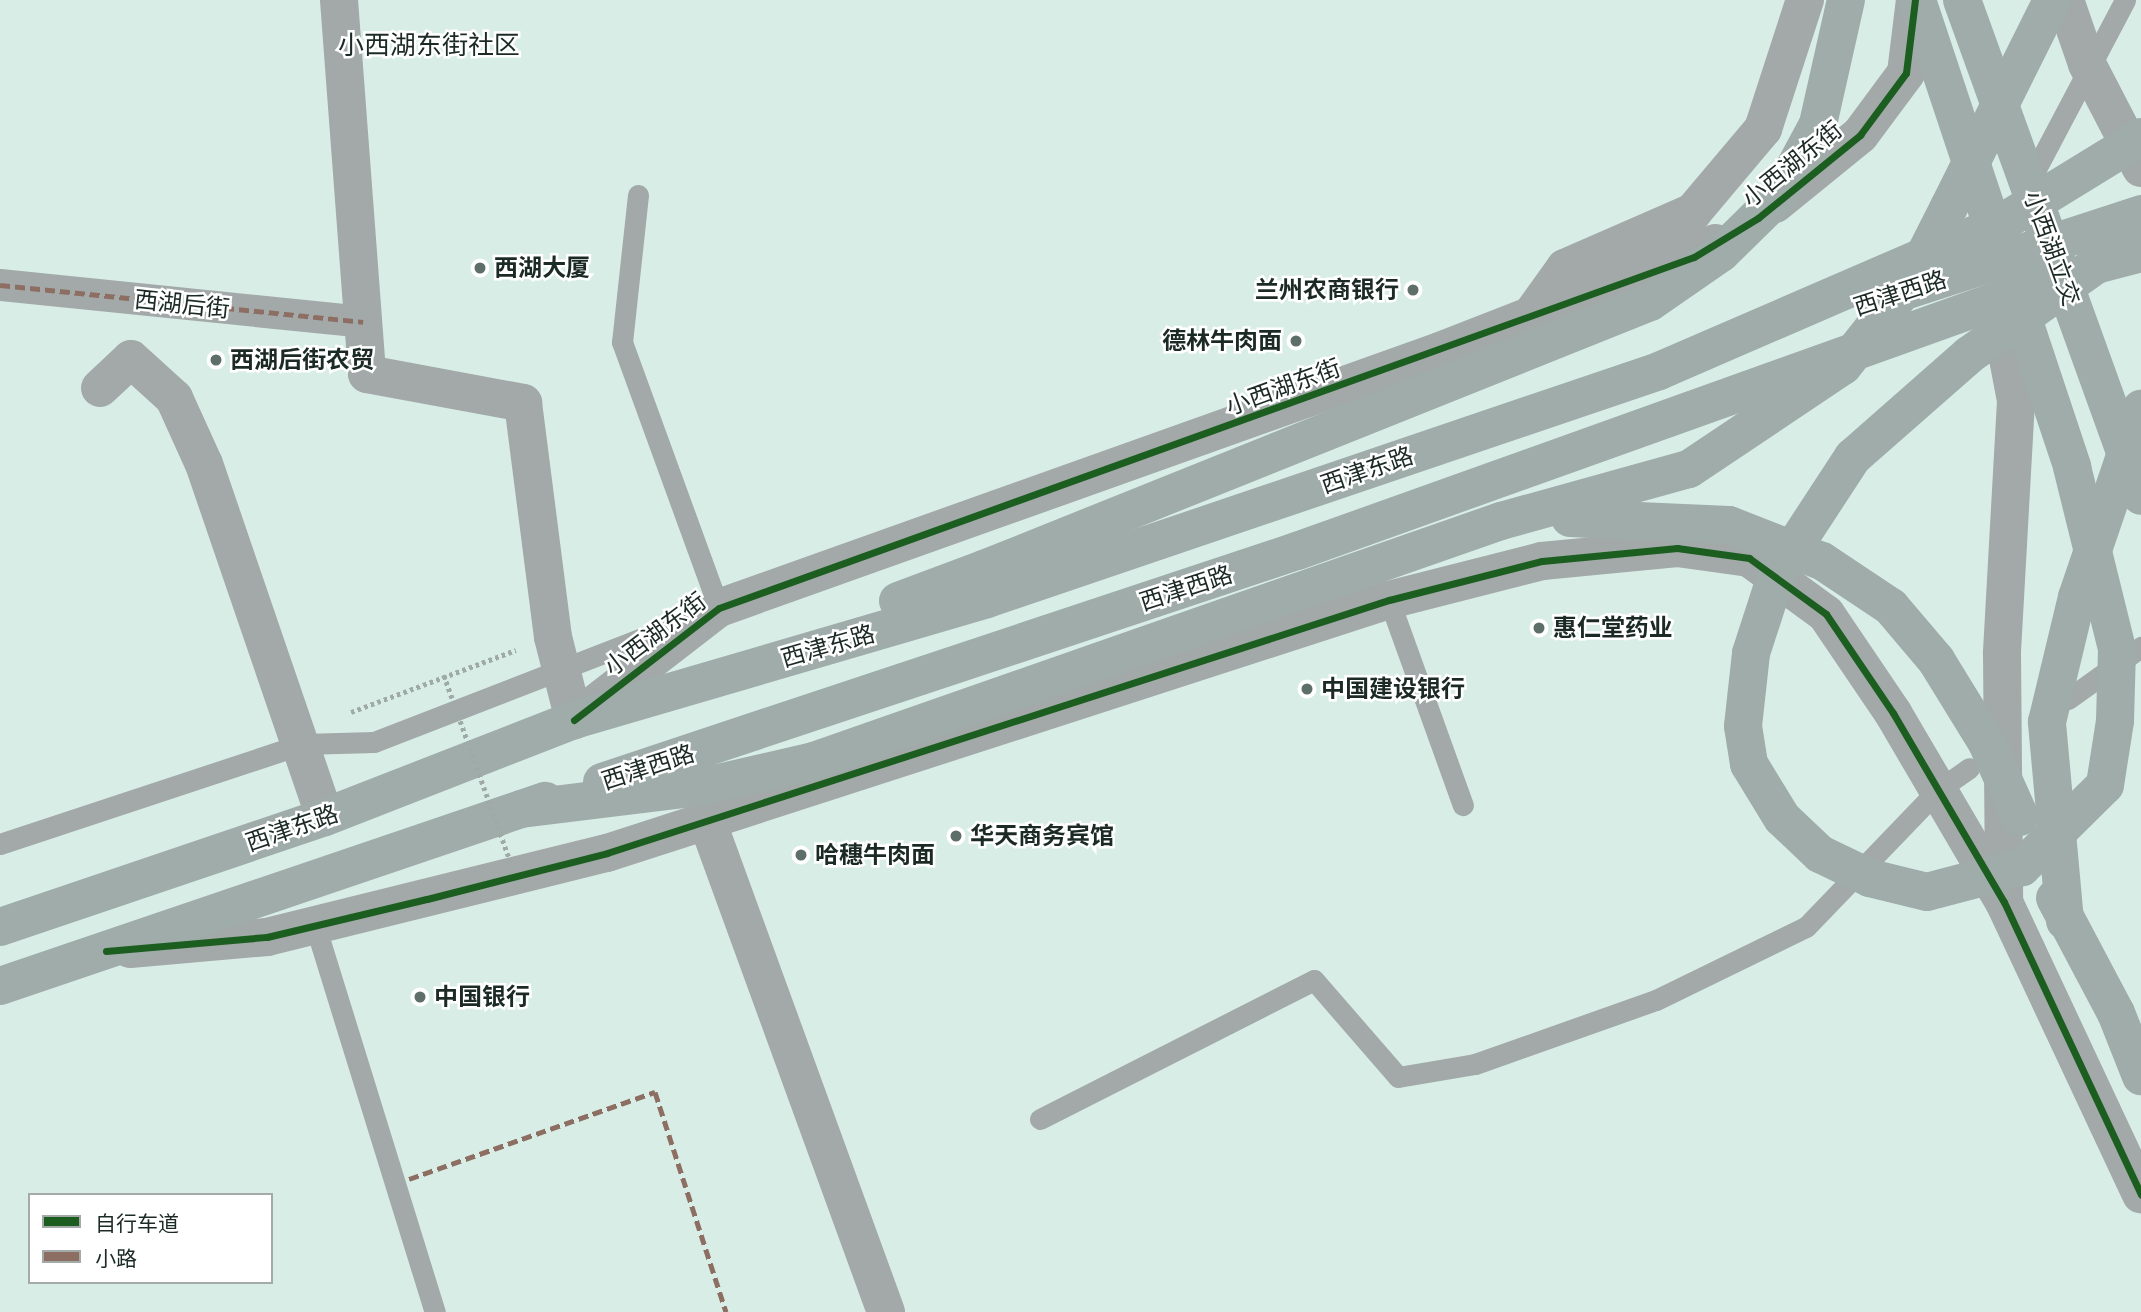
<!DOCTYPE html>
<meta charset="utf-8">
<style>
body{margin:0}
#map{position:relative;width:2141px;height:1312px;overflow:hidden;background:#d8ede6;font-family:"Zilla Slab","Noto Sans SC",serif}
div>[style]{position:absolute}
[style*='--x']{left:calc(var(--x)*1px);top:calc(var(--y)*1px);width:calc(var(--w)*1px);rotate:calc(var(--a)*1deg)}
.path>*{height:4.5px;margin-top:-2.25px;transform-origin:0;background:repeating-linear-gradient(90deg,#9fa9a6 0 3.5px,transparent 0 7px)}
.service>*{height:21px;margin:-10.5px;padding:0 10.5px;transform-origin:10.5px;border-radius:10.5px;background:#a2a9a8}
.pedestrian>*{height:32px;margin:-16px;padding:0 16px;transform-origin:16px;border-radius:16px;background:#a2a9a8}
.minor>*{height:38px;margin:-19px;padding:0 19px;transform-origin:19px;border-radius:19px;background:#a2a9a8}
.tertiary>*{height:38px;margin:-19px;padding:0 19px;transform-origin:19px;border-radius:19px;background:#a2a9a8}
.primary>*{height:38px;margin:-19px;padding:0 19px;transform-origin:19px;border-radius:19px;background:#9facaa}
.path-bridge>*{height:4.5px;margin-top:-2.25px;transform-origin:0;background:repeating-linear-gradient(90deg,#9fa9a6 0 3.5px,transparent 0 7px)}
.primary-bridge>*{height:38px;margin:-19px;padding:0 19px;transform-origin:19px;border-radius:19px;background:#9facaa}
.quiet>*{height:5px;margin-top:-2.5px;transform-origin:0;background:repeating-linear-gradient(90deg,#8d6e63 0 10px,transparent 0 15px)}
.cycleway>*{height:7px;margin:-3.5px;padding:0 3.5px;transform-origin:3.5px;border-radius:3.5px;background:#1b5e20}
.dots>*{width:19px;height:19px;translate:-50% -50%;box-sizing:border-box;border:4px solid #fff;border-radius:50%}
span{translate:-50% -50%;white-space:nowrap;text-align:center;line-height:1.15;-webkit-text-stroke:5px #fff;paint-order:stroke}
.street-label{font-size:24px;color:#1c2a26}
.poi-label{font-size:24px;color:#1c2a26;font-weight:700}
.left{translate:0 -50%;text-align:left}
.right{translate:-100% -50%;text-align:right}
.neighbourhood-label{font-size:26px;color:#1c2a26}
.legend{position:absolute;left:28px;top:1193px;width:245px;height:91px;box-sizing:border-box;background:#fff;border:2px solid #a4aaa8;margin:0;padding:9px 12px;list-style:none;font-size:21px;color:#1c2a26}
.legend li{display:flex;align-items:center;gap:14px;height:35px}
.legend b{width:35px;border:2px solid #a4aaa8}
</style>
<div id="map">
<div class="path">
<div style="--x:351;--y:712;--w:176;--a:-20.6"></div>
</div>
<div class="service">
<div style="--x:2028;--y:184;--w:208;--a:-62.2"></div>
<div style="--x:638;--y:195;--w:148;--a:96.2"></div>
<div style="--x:622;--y:342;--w:283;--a:70"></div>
<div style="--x:719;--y:608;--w:8;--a:157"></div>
<div style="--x:1389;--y:600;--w:218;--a:70.2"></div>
<div style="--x:2068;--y:699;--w:90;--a:-35.5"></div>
<div style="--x:0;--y:844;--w:319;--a:-18.3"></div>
<div style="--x:303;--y:744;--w:71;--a:-1.6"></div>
<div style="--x:374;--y:742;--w:327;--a:-21.2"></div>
<div style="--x:315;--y:925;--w:405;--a:72.8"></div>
<div style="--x:1040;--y:1119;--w:307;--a:-26.9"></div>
<div style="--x:1314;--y:980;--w:128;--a:49.1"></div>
<div style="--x:1398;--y:1077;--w:78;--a:-9.6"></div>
<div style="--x:1475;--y:1064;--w:192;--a:-19.5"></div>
<div style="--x:1656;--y:1000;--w:167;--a:-26"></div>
<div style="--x:1806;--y:927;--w:190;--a:-46.1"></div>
<div style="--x:1938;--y:790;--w:38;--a:-35"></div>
</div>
<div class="pedestrian">
<div style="--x:0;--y:285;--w:365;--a:5.8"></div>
</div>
<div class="minor">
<div style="--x:339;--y:0;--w:375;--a:85.7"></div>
<div style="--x:367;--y:374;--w:159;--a:10.5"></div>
<div style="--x:523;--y:403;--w:236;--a:82.7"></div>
<div style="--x:553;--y:637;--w:86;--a:75.8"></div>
<div style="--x:1529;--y:318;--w:62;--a:-54.2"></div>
<div style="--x:1565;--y:268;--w:140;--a:-23.6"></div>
<div style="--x:1693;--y:212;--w:109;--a:-49.9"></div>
<div style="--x:1763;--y:129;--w:136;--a:-72"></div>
<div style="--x:100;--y:388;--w:42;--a:-43.1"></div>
<div style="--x:131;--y:359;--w:58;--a:42.2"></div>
<div style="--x:174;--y:398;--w:72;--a:65.6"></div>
<div style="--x:204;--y:464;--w:373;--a:71.1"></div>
<div style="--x:706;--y:818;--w:526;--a:69.98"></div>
</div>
<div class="tertiary">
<div style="--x:2065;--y:0;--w:68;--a:71"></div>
<div style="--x:2087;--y:64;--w:117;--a:62.6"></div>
<div style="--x:1775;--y:204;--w:109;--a:-39.1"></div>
<div style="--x:1860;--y:135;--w:77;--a:-53.4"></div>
<div style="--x:1906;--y:73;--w:74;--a:-83"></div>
<div style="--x:1997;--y:301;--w:102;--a:79.2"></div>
<div style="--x:2016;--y:401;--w:253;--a:93.2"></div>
<div style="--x:2002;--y:654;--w:246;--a:89.5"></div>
<div style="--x:574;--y:720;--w:183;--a:-37.7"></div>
<div style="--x:719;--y:608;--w:765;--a:-19.62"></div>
<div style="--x:1440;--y:351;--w:296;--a:-21.4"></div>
<div style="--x:130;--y:949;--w:138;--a:-5"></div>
<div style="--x:267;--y:937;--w:350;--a:-13.9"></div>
<div style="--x:607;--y:853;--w:822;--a:-17.93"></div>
<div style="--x:1389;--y:600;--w:158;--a:-14.3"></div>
<div style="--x:1542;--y:561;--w:136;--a:-5.5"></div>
<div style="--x:1677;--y:548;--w:73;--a:7.9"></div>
<div style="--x:1749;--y:558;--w:95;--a:36"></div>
<div style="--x:1826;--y:614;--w:120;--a:55.9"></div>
<div style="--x:1893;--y:713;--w:219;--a:59.6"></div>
<div style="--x:2004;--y:902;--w:323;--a:64.9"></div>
</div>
<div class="primary">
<div style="--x:2096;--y:265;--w:47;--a:-14.9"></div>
<div style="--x:1570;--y:518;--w:159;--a:2.5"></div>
<div style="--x:1729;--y:525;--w:100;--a:21.2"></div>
<div style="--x:1822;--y:561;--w:83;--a:33.7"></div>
<div style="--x:1891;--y:607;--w:70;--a:49.7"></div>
<div style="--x:1936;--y:660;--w:97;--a:58.4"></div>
<div style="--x:898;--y:601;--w:92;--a:-20.4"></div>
<div style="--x:602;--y:782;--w:732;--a:-18.39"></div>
<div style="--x:521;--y:809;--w:181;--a:-7"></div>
<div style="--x:701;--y:787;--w:116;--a:-13"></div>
<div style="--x:814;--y:761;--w:728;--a:-19.26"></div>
<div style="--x:1501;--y:521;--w:195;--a:-15.5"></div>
<div style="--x:1689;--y:469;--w:185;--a:-33.8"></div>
<div style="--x:1843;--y:366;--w:112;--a:-51.5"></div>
<div style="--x:1913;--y:278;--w:80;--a:-63.1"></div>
<div style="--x:2055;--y:898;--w:130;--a:62.1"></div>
<div style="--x:2116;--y:1013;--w:68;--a:68.4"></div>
<div style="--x:2065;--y:921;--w:200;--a:-95.2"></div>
<div style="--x:2047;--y:722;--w:129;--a:-76.5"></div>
<div style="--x:2077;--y:597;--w:199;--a:-71.2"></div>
<div style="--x:0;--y:927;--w:343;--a:-18.7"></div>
<div style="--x:325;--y:817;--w:267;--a:-21.3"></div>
<div style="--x:574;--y:720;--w:430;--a:-16.3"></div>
<div style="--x:987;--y:599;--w:710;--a:-18.74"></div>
<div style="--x:0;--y:986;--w:576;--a:-18.75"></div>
</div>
<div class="path-bridge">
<div style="--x:444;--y:675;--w:226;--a:70.4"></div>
</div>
<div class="primary-bridge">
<div style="--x:1917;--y:0;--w:492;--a:71.6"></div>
<div style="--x:2072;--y:467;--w:187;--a:76.1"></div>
<div style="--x:2117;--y:649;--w:72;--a:91.6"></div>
<div style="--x:2115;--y:721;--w:65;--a:98.9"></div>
<div style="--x:2105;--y:785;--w:117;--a:135.3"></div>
<div style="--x:2022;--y:867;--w:98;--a:165.3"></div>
<div style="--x:1927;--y:892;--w:59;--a:-166.2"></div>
<div style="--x:1870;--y:878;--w:55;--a:-154.4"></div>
<div style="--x:1820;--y:854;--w:52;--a:-136.5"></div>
<div style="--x:1782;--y:818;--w:63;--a:-121.4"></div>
<div style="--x:1749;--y:764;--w:38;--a:-99"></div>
<div style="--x:1743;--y:726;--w:73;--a:-83.7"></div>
<div style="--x:1751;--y:653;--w:84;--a:-72"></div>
<div style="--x:1777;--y:573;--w:139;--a:-56.8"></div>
<div style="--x:1853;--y:457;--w:154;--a:-41.3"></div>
<div style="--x:1969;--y:355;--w:156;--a:-35.3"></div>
<div style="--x:1962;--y:0;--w:527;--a:70.16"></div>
<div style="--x:1949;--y:207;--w:231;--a:-63.5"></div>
<div style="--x:1877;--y:300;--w:278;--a:-18"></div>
<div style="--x:1659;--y:371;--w:375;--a:-23.4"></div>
<div style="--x:2003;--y:222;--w:162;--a:-31.6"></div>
<div style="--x:1297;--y:551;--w:787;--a:-19.68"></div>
<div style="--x:984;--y:569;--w:718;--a:-21.85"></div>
<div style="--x:1650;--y:302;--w:86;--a:-34.6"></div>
<div style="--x:1721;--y:253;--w:83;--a:-44.5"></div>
<div style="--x:1780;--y:195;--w:81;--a:-61.8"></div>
<div style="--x:1818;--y:124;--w:127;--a:-77.3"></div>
<div style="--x:1987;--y:743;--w:81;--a:66"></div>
</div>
<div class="quiet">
<div style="--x:0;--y:285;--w:365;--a:5.8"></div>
<div style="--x:409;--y:1179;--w:261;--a:-19.5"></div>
<div style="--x:655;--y:1092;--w:231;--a:72.1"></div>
</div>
<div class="cycleway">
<div style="--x:574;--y:720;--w:183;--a:-37.7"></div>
<div style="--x:719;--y:608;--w:1036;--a:-19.8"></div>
<div style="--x:1694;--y:257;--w:75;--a:-31.4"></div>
<div style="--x:1758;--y:218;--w:132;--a:-39.1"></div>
<div style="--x:1860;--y:135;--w:77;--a:-53.4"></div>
<div style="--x:1906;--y:73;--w:74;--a:-83"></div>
<div style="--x:106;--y:951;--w:162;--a:-5"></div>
<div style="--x:267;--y:937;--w:164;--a:-13.4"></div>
<div style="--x:427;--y:899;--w:186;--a:-14.3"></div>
<div style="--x:607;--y:853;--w:822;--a:-17.93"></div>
<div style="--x:1389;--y:600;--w:158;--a:-14.3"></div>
<div style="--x:1542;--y:561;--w:136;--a:-5.5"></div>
<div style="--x:1677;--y:548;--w:73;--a:7.9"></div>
<div style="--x:1749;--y:558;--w:95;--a:36"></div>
<div style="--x:1826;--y:614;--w:120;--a:55.9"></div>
<div style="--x:1893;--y:713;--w:219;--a:59.6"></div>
<div style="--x:2004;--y:902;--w:323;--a:64.9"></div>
</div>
<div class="dots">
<div style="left:480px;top:268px;background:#5e6e69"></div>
<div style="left:1413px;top:290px;background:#5e6e69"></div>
<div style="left:1296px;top:341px;background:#5e6e69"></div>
<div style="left:216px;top:360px;background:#5e6e69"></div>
<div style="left:1539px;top:628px;background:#5e6e69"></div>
<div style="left:1307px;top:689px;background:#5e6e69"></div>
<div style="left:956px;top:836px;background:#5e6e69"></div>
<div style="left:801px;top:855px;background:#5e6e69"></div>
<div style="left:420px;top:997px;background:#5e6e69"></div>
</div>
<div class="street-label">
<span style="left:1792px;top:164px;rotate:-39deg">小西湖东街</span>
<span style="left:2052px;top:248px;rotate:70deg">小西湖立交</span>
<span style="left:1900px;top:293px;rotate:-18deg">西津西路</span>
<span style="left:182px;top:304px;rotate:6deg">西湖后街</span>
<span style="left:1283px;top:387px;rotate:-20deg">小西湖东街</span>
<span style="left:1367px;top:470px;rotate:-19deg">西津东路</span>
<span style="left:1186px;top:588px;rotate:-18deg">西津西路</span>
<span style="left:655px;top:634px;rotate:-37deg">小西湖东街</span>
<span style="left:828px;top:646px;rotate:-16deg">西津东路</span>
<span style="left:648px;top:767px;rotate:-18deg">西津西路</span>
<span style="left:292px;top:828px;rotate:-19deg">西津东路</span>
</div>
<div class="poi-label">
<span class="left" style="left:494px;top:268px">西湖大厦</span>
<span class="right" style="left:1399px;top:290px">兰州农商银行</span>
<span class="right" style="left:1282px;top:341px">德林牛肉面</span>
<span class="left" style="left:230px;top:360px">西湖后街农贸</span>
<span class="left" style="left:1553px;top:628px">惠仁堂药业</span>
<span class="left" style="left:1321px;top:689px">中国建设银行</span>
<span class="left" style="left:970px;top:836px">华天商务宾馆</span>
<span class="left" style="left:815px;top:855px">哈穗牛肉面</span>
<span class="left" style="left:434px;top:997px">中国银行</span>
</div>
<div class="neighbourhood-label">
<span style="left:429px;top:46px">小西湖东街社区</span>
</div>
<ul class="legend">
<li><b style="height:9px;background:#1b5e20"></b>自行车道</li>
<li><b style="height:9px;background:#8d6e63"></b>小路</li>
</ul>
</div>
